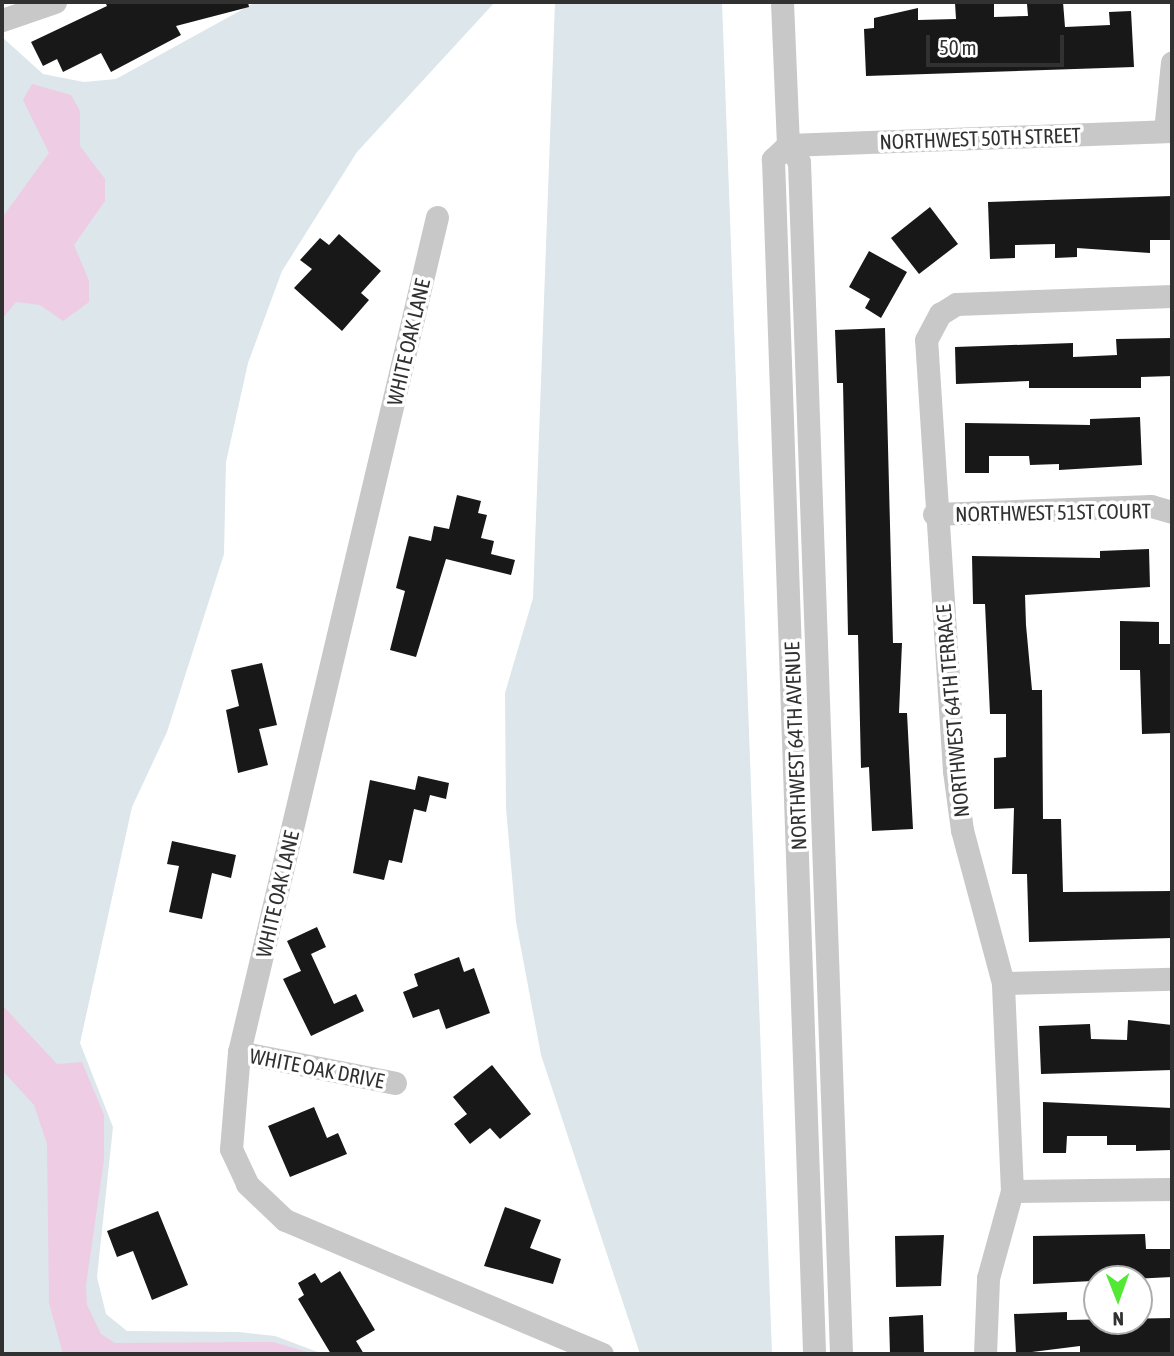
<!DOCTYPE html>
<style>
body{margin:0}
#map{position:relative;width:1174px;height:1356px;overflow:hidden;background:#fff;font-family:"Asap Condensed",sans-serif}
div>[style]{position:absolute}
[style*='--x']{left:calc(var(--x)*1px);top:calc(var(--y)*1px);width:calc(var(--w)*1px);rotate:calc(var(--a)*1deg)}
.green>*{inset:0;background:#dce6eb}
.water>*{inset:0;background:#eecce4}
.building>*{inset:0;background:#181818}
.minor>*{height:23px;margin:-11.5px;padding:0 11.5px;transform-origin:11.5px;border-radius:11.5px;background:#c8c8c8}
span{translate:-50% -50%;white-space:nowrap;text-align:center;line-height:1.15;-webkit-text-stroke:7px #fff;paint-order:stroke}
.street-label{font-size:21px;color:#313131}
.frame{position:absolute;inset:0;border:4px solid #313131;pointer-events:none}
.north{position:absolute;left:1083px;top:1265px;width:70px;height:70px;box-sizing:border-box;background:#fff;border:2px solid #adadad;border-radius:50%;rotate:179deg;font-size:19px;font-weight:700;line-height:28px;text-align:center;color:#313131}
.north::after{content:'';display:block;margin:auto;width:24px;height:32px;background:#52e833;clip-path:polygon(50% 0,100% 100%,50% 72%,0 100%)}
.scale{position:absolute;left:926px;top:35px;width:138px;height:32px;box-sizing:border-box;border:4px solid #313131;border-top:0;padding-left:9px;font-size:21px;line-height:24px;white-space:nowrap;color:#313131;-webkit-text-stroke:5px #fff;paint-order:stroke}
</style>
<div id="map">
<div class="green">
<div style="clip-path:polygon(256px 2px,495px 2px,357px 152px,282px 271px,248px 363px,226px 462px,224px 554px,167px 732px,132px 807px,80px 1043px,113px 1127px,97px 1277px,106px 1314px,127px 1331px,239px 1332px,275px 1336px,323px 1354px,2px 1354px,2px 37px,43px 74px,84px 82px,116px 79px)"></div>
<div style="clip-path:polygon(555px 2px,722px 2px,772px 1354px,640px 1354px,541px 1055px,516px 922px,506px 808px,505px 693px,533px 598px)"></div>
</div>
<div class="water">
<div style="clip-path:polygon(32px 84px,71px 95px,80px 111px,80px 146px,105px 179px,105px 201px,74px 245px,89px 281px,89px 302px,63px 321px,40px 305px,16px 302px,2px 319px,2px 218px,49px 153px,23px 100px)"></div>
<div style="clip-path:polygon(2px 1005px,57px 1064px,82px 1062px,104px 1115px,104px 1160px,86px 1285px,87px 1305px,101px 1334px,115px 1343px,273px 1342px,314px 1354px,63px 1354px,49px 1303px,47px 1144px,34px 1105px,2px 1070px)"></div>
</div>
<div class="building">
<div style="clip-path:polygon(105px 2px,248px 2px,249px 7px,176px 26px,181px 35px,111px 72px,101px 53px,63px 72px,57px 59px,43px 66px,31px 42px,107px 6px)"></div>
<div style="clip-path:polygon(994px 2px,994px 17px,1028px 16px,1027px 4px,1063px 2px,1065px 27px,1110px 25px,1109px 12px,1131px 11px,1134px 67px,866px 76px,864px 29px,874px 28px,874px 18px,918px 8px,918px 20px,956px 19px,955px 3px)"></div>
<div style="clip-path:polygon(1172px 196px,1172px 240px,1150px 240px,1150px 253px,1077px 248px,1077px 257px,1055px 258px,1055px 244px,1015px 245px,1015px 258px,990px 259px,988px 202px)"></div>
<div style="clip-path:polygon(930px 207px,958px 244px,919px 274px,891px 238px)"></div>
<div style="clip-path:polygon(339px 234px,381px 271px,361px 293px,369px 300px,342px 331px,294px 288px,312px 269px,300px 260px,320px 238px,329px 245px)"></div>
<div style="clip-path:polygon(869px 251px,907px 272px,881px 318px,865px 308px,870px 299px,849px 287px)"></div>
<div style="clip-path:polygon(885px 328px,893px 643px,902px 643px,899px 713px,907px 713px,913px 829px,872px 831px,869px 767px,861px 768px,858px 635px,848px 635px,843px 383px,837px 383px,835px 330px)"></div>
<div style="clip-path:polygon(1172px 338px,1172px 376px,1141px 377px,1141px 388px,1029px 388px,1029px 381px,956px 384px,955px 347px,1073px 343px,1073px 357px,1117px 355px,1116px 339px)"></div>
<div style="clip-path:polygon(1140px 417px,1142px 465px,1059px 470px,1059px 464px,1030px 465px,1029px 456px,989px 456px,989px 473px,965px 473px,965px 423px,1090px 425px,1090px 419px)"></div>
<div style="clip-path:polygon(457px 495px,481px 501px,478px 513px,487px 515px,481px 538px,494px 541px,491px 554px,515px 560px,511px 575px,446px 559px,416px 657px,390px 650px,405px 591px,396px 588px,409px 536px,431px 541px,434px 526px,449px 529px)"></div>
<div style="clip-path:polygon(1149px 549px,1150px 587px,1025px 595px,1026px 625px,1032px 690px,1042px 690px,1043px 819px,1061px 819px,1063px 892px,1172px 891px,1172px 938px,1029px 942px,1027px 874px,1012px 874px,1014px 808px,994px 809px,994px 758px,1006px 757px,1006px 714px,990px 714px,985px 604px,973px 604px,972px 556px,1100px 558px,1100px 551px)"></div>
<div style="clip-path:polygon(1120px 621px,1159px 622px,1159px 644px,1170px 644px,1172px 733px,1142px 734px,1140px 670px,1120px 670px)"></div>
<div style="clip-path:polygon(262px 663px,277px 725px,259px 729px,268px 765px,238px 773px,226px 710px,239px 706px,231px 670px)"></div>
<div style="clip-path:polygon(418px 776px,449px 783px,446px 799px,430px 795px,426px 812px,414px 809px,402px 863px,389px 860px,384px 880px,353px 873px,370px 780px,415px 790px)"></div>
<div style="clip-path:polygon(172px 841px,236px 855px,231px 878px,212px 873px,202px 919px,169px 912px,179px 866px,167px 864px)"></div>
<div style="clip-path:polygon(317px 927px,326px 947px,311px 954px,334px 1004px,356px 994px,364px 1011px,311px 1036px,283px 979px,301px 971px,287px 941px)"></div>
<div style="clip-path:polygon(459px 957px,464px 972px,474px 968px,490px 1013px,446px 1029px,439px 1009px,413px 1018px,403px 992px,418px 986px,414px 974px)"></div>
<div style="clip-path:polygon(1128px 1020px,1172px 1025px,1172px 1070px,1041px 1074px,1039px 1026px,1090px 1024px,1091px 1039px,1127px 1040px)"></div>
<div style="clip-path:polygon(492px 1065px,531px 1114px,500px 1139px,490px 1128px,470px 1144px,454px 1124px,467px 1114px,453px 1097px)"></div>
<div style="clip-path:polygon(1043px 1102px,1172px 1108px,1172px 1150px,1136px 1151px,1136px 1145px,1107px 1145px,1107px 1136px,1067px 1136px,1066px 1153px,1043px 1153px)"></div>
<div style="clip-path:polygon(314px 1107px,327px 1138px,338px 1133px,347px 1154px,290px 1177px,268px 1126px)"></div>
<div style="clip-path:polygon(505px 1207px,541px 1220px,530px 1248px,561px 1259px,553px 1284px,484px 1266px)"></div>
<div style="clip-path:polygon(158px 1211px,188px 1285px,152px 1300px,133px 1251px,117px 1257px,107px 1231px)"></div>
<div style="clip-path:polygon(1145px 1234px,1146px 1249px,1172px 1249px,1172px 1277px,1033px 1284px,1033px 1236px)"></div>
<div style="clip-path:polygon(944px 1235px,941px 1286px,896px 1287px,895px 1236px)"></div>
<div style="clip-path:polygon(340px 1271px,375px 1330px,356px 1341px,364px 1354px,331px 1354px,298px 1299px,304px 1295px,298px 1283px,315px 1273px,321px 1283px)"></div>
<div style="clip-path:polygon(1067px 1312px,1067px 1320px,1172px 1318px,1172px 1352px,1080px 1354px,1080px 1346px,1016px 1354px,1014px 1314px)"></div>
<div style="clip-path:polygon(923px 1315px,924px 1354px,890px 1354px,889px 1317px)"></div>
</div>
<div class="minor">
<div style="--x:782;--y:2;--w:143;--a:87.6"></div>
<div style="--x:788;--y:145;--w:20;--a:57"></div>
<div style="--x:799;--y:162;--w:1193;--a:87.98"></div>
<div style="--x:2;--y:20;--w:56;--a:-18.8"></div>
<div style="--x:1165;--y:131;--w:69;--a:-84.2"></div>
<div style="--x:788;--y:145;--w:21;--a:137"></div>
<div style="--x:773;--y:159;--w:1196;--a:88.03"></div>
<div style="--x:788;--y:145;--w:384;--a:-2.1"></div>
<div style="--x:437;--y:217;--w:858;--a:103.34"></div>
<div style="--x:239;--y:1052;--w:97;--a:94.7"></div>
<div style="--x:231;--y:1149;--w:38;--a:65"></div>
<div style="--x:247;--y:1184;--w:52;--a:43.5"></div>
<div style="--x:285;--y:1220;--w:344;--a:22.9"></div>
<div style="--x:934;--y:514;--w:217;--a:-2.1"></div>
<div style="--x:1151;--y:506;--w:22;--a:16"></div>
<div style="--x:1003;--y:983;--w:169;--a:-1.4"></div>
<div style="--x:239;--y:1052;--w:159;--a:11.2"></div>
<div style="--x:1012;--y:1191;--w:160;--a:-0.7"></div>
<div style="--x:985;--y:1354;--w:76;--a:-87.7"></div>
<div style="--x:988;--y:1278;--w:90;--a:-74.6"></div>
<div style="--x:1012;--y:1191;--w:208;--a:-92.5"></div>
<div style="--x:1003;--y:983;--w:158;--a:-105"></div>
<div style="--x:962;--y:830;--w:60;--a:-97.7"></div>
<div style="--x:954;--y:771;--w:432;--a:-93.7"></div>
<div style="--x:926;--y:340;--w:30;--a:-62"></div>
<div style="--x:940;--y:314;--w:19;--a:-32"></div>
<div style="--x:956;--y:304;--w:216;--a:-2.1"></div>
</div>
<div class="street-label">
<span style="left:980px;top:138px;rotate:-2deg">NORTHWEST 50TH STREET</span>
<span style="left:408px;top:342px;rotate:-77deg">WHITE OAK LANE</span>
<span style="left:1053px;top:512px;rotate:-1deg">NORTHWEST 51ST COURT</span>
<span style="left:952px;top:711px;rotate:-95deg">NORTHWEST 64TH TERRACE</span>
<span style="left:795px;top:746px;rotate:-92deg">NORTHWEST 64TH AVENUE</span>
<span style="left:277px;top:894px;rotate:-77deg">WHITE OAK LANE</span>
<span style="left:317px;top:1068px;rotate:11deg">WHITE OAK DRIVE</span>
</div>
<div class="frame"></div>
<div class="north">N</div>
<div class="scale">50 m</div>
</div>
